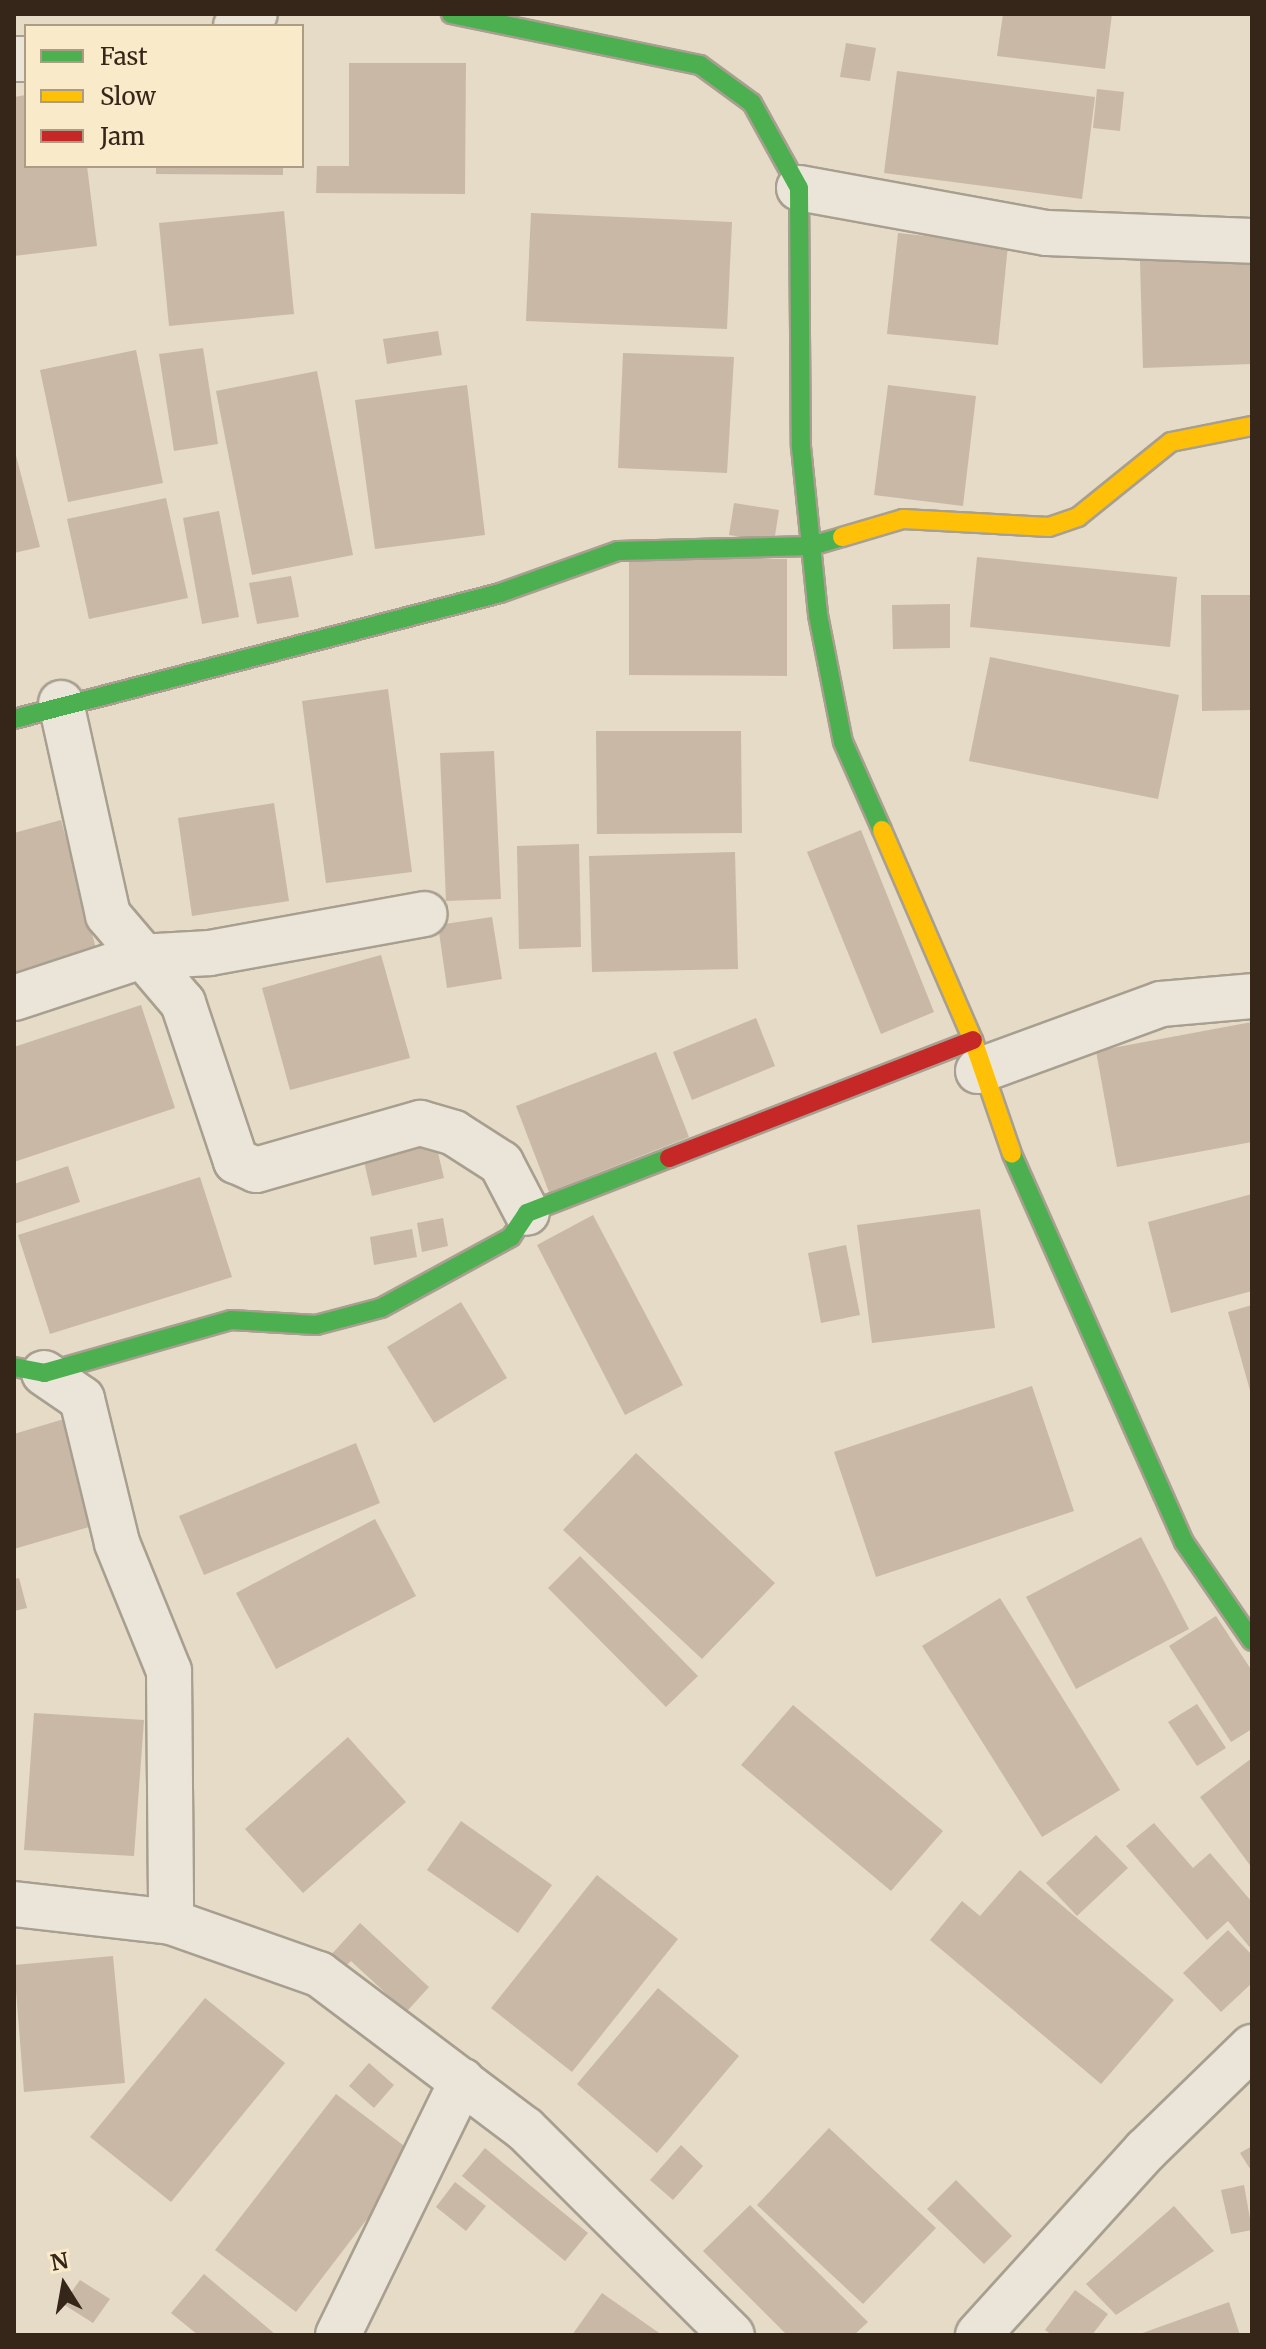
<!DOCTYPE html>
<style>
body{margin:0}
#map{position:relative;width:1266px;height:2349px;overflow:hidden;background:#e5dbc6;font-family:Merriweather,serif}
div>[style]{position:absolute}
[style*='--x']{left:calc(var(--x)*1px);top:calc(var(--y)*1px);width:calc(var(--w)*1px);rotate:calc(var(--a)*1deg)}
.building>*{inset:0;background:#c9b8a6}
.roads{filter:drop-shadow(2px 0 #a89f90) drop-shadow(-2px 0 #a89f90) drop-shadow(0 2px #a89f90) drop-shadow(0 -2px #a89f90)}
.street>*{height:44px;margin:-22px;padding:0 22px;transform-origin:22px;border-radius:22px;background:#ebe5d9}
.fast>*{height:18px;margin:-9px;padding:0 9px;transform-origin:9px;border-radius:9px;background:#4caf50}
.slow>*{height:18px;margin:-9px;padding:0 9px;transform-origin:9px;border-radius:9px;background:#ffc107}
.jam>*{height:18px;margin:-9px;padding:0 9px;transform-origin:9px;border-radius:9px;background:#c62828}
span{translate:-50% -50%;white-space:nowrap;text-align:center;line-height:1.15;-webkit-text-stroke:6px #f9eac9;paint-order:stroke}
.frame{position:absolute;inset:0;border:16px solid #362619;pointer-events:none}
.legend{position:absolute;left:24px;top:24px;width:280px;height:144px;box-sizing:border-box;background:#f9eac9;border:2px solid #ab9c83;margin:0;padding:10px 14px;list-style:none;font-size:24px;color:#362619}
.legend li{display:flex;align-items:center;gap:16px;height:40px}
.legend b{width:40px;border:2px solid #ab9c83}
.north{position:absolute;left:24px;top:2245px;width:80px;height:80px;-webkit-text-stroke:6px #f9eac9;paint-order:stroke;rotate:349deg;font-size:22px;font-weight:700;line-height:32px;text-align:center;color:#362619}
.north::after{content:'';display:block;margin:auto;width:28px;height:36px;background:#362619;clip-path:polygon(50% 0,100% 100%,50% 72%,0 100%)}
</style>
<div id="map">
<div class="building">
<div style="clip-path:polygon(1003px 14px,1112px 14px,1105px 69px,997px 56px)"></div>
<div style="clip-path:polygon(846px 43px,876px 48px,870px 81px,840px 77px)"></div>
<div style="clip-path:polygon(349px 63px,466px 63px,465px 194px,316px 193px,317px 166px,349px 166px)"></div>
<div style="clip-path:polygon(897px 71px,1095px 97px,1082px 199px,884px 173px)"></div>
<div style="clip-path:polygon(1097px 89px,1124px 92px,1120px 131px,1093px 128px)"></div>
<div style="clip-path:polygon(26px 95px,26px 166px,87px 166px,97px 246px,14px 256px,14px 97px)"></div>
<div style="clip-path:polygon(156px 166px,283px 166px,283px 175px,156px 174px)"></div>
<div style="clip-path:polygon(284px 211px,294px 314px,169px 326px,159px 223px)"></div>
<div style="clip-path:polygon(531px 213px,732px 222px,727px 329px,526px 321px)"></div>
<div style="clip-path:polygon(898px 233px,1008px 245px,998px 345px,887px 334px)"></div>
<div style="clip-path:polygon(1252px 257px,1252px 364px,1143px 368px,1140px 261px)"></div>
<div style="clip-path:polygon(438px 331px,442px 355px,387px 364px,383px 339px)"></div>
<div style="clip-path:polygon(203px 348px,218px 444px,174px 451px,159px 354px)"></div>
<div style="clip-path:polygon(136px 350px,163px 483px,68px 502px,40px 370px)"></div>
<div style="clip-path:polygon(623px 353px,734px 357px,727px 473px,618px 468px)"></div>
<div style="clip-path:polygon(317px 371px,353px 555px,252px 575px,216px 391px)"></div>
<div style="clip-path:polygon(467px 385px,485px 535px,375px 549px,355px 400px)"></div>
<div style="clip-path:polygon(888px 385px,976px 396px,963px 506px,874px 495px)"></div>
<div style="clip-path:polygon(14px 448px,40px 547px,14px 553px)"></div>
<div style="clip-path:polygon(166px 498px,188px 598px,89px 619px,67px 519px)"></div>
<div style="clip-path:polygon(734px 503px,779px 510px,774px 542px,729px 535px)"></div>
<div style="clip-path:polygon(219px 511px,239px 617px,202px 624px,183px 518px)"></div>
<div style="clip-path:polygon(977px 557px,1177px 577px,1170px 647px,970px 627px)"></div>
<div style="clip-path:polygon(629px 558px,787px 559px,787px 676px,629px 675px)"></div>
<div style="clip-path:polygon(291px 576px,299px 617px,257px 624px,249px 583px)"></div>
<div style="clip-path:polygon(1201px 595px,1252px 595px,1252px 710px,1202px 711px)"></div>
<div style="clip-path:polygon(950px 604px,950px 648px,893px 649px,892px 605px)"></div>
<div style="clip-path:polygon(990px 657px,1179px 695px,1158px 799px,969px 761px)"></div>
<div style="clip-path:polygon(388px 689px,412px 872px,326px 883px,302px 701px)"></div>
<div style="clip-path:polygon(596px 731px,741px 731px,742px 833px,597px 834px)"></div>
<div style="clip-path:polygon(494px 751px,501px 899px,446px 901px,440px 753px)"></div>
<div style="clip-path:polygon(274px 803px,289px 901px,192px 916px,178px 818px)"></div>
<div style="clip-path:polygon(61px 820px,97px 952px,14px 974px,14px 833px)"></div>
<div style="clip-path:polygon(861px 830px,934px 1012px,881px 1034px,807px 852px)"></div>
<div style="clip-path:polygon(579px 844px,581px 947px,519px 949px,517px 846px)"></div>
<div style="clip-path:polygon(735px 852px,738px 969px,592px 972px,589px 856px)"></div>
<div style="clip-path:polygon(492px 917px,502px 979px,447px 988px,438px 925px)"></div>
<div style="clip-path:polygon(381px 955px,410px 1058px,290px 1090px,262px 988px)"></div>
<div style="clip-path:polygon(141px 1005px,175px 1108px,14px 1162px,14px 1047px)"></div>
<div style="clip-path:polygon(756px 1018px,775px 1066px,692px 1100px,673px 1052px)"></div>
<div style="clip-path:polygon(1252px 1022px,1252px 1142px,1117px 1167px,1096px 1051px)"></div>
<div style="clip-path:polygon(656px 1052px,689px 1137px,549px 1192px,516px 1106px)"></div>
<div style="clip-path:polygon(435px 1140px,444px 1178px,372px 1196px,363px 1157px)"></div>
<div style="clip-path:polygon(68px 1166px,80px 1202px,14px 1224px,14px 1184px)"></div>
<div style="clip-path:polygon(200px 1177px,232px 1277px,50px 1334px,18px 1235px)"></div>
<div style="clip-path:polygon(1252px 1194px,1252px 1291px,1171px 1313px,1148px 1222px)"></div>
<div style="clip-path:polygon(980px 1209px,995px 1328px,872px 1343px,857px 1225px)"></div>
<div style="clip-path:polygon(593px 1215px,683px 1385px,625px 1415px,537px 1245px)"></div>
<div style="clip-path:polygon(443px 1218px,448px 1246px,422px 1252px,417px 1223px)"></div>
<div style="clip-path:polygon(412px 1229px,417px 1257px,374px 1265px,370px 1237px)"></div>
<div style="clip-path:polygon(846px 1245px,860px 1315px,821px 1323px,808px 1253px)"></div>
<div style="clip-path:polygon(461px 1302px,507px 1378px,434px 1423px,387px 1347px)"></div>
<div style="clip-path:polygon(1252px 1305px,1252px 1394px,1251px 1394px,1228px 1312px)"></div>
<div style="clip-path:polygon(1032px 1386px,1074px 1511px,876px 1577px,834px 1452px)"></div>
<div style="clip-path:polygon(74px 1416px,106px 1522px,14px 1549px,14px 1434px)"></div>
<div style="clip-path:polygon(356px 1443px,380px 1503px,204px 1575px,179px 1516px)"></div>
<div style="clip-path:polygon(636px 1453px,775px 1583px,702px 1659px,563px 1530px)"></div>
<div style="clip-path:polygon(375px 1519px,416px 1596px,276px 1669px,236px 1593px)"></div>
<div style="clip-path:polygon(1141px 1537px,1189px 1629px,1076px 1689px,1026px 1597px)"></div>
<div style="clip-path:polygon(580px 1556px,698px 1676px,666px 1707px,548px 1588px)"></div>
<div style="clip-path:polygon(19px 1578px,27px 1608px,14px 1611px,14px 1579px)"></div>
<div style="clip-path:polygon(1000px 1598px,1120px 1790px,1042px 1837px,922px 1646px)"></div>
<div style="clip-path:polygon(1216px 1616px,1252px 1671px,1252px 1729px,1231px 1742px,1169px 1646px)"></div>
<div style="clip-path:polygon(1197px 1704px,1226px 1748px,1197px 1766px,1168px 1722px)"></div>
<div style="clip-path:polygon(793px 1705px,943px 1831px,891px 1891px,741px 1765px)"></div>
<div style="clip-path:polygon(34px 1713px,144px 1720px,134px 1856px,24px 1850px)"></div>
<div style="clip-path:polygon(348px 1737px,406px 1802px,303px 1893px,245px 1829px)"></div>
<div style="clip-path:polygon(1252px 1758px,1252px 1868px,1200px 1797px)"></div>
<div style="clip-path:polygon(461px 1821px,552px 1885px,518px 1933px,427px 1870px)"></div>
<div style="clip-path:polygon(1154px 1823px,1193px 1868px,1210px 1853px,1252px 1902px,1252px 1950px,1228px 1921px,1207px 1940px,1126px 1846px)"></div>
<div style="clip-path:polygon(1096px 1835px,1128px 1868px,1077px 1916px,1046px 1883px)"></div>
<div style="clip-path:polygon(1020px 1870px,1174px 2000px,1101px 2084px,930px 1940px,962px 1901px,980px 1916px)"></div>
<div style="clip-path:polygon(597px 1875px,678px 1939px,572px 2072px,491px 2008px)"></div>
<div style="clip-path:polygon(360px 1923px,429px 1987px,399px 2020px,385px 2006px,392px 1999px,351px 1961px,343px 1969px,330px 1956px)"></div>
<div style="clip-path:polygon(1228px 1930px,1252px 1955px,1252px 1983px,1221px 2012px,1183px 1973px)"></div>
<div style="clip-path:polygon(113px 1956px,125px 2083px,24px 2092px,14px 1965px)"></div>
<div style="clip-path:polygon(658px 1988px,739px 2056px,657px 2153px,577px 2084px)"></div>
<div style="clip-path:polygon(205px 1998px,285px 2063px,171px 2202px,90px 2137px)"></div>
<div style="clip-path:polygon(369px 2063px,394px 2085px,374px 2108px,349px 2086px)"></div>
<div style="clip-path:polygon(336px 2094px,416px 2155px,296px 2312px,215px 2250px)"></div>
<div style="clip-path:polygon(829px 2128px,936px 2228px,863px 2304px,757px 2205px)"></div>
<div style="clip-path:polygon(681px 2145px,703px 2166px,673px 2200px,650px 2180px)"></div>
<div style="clip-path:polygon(1252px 2146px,1252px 2172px,1240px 2153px)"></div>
<div style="clip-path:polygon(485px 2148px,588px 2233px,565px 2261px,462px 2176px)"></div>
<div style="clip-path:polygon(956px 2180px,1012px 2236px,984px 2264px,927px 2209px)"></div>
<div style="clip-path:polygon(455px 2182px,486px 2206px,466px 2231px,436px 2207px)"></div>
<div style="clip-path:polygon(1244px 2185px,1252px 2230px,1231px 2234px,1221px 2190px)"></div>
<div style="clip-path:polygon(750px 2205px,868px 2322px,854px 2335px,787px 2335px,703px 2251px)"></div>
<div style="clip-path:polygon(1174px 2206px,1214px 2251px,1116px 2315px,1086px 2284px)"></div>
<div style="clip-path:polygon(204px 2274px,276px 2335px,198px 2335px,171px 2313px)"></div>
<div style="clip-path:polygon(80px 2280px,110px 2299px,93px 2323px,63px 2304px)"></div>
<div style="clip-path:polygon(1075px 2290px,1108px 2314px,1092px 2335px,1052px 2335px,1045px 2330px)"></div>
<div style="clip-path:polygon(602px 2293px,662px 2335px,572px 2335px)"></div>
<div style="clip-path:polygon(1229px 2302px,1240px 2335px,1137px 2335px)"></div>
</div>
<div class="roads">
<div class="street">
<div style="--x:236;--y:26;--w:22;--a:-32"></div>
<div style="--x:14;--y:59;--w:12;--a:0"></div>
<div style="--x:799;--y:188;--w:252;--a:10.3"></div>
<div style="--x:1047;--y:233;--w:205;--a:2.2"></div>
<div style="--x:61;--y:703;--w:217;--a:77.5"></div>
<div style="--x:108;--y:915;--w:116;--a:49.6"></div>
<div style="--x:183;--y:1003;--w:167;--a:71.5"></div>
<div style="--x:236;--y:1161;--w:22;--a:24"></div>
<div style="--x:256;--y:1170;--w:171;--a:-16"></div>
<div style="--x:420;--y:1123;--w:35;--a:16"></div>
<div style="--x:454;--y:1133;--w:56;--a:32.6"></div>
<div style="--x:501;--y:1163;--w:56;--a:62.5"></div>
<div style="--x:14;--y:998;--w:132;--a:-18.2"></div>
<div style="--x:139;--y:957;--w:71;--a:-3.2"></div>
<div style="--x:210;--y:953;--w:218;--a:-10.3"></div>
<div style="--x:978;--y:1071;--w:195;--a:-20.1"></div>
<div style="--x:1161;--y:1004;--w:91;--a:-5"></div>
<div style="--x:44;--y:1373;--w:46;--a:34.4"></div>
<div style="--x:82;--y:1399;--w:148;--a:76.3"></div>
<div style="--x:117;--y:1543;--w:138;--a:67.9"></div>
<div style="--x:169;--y:1671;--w:251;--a:89.5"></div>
<div style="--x:14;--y:1904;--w:158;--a:6.5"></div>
<div style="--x:171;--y:1922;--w:157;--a:19.4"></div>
<div style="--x:319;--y:1974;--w:258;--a:37"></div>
<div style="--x:525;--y:2129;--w:292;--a:44.9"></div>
<div style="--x:338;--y:2335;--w:283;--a:-64"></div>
<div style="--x:978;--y:2335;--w:250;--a:-47.8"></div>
<div style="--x:1146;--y:2150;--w:148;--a:-44.2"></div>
</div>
<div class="fast">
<div style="--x:451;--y:14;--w:254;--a:11.6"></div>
<div style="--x:700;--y:65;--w:64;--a:36.2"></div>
<div style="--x:752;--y:103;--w:97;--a:61.1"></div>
<div style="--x:799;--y:188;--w:259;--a:89.6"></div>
<div style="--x:801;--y:447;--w:169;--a:84.2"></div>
<div style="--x:818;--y:615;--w:129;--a:78.9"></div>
<div style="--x:843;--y:742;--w:96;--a:66.1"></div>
<div style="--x:14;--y:719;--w:502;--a:-14.53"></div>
<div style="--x:500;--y:593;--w:125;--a:-19.6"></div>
<div style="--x:618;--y:551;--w:193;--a:-1.5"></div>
<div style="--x:811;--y:546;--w:32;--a:-16"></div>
<div style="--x:1012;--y:1154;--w:424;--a:66.1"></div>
<div style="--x:1184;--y:1542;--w:120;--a:55.5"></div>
<div style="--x:14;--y:1367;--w:31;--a:11"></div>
<div style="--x:44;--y:1373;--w:194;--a:-15.8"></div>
<div style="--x:231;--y:1320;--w:85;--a:3.4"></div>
<div style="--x:316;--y:1325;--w:67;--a:-14.7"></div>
<div style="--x:381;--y:1308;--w:148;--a:-28.6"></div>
<div style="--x:511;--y:1237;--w:29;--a:-56"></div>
<div style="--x:527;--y:1213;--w:152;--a:-21.2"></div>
</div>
<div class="slow">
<div style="--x:842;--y:537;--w:64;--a:-16.4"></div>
<div style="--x:903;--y:519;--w:146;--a:3.1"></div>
<div style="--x:1049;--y:527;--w:31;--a:-19"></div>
<div style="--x:1078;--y:517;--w:119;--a:-38.9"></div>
<div style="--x:1171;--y:442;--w:83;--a:-11.2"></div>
<div style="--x:882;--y:830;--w:229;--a:66.6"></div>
<div style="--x:973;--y:1040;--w:120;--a:71.1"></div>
</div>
<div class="jam">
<div style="--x:669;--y:1158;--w:326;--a:-21.2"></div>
</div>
</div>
<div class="frame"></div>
<ul class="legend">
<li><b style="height:10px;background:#4caf50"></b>Fast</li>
<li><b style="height:10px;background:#ffc107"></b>Slow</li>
<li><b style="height:10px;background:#c62828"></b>Jam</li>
</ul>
<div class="north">N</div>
</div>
